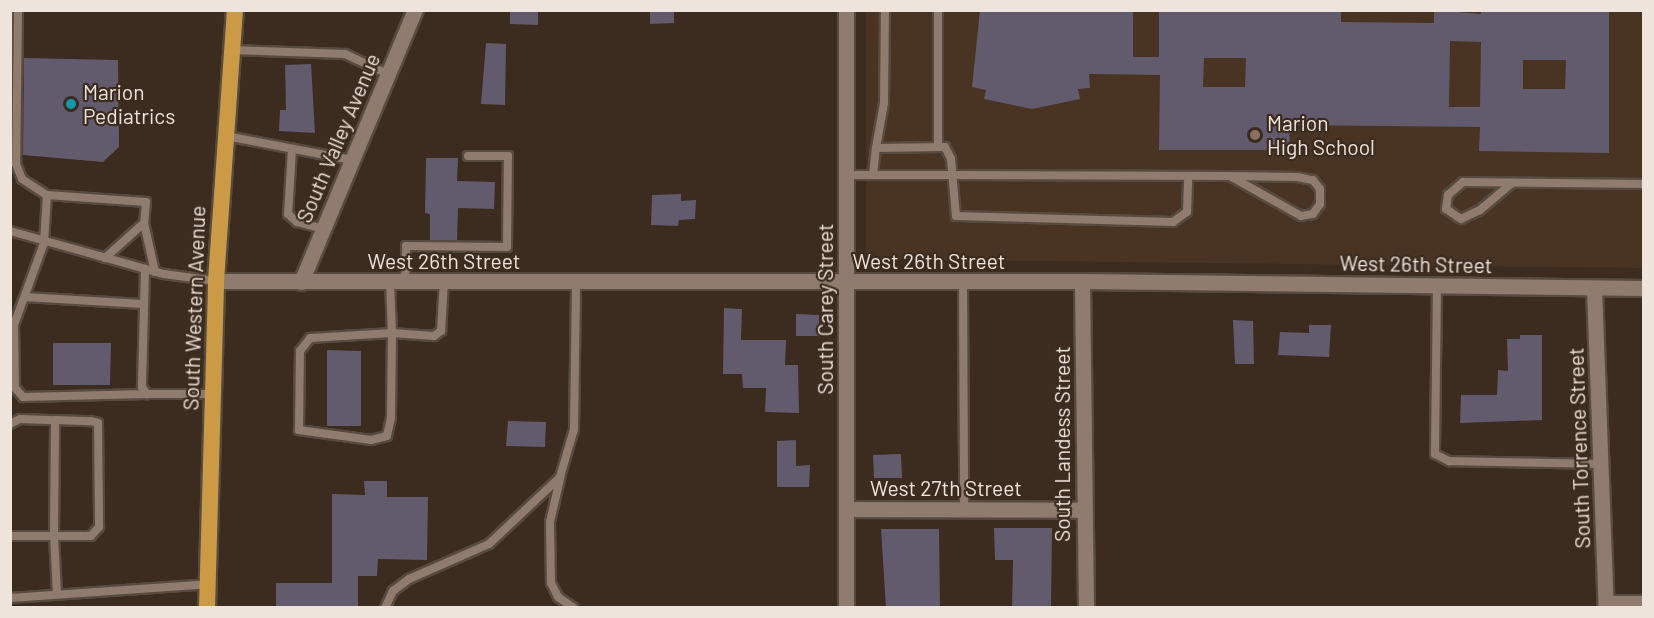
<!DOCTYPE html>
<style>
body{margin:0}
#map{position:relative;width:1654px;height:618px;overflow:hidden;background:#3b2c1f;font-family:Barlow,sans-serif}
div>[style]{position:absolute}
[style*='--x']{left:calc(var(--x)*1px);top:calc(var(--y)*1px);width:calc(var(--w)*1px);rotate:calc(var(--a)*1deg)}
.built>*{inset:0;background:#493423}
.building>*{inset:0;background:#625a6d}
.roads{filter:drop-shadow(2px 0 #574a3f) drop-shadow(-2px 0 #574a3f) drop-shadow(0 2px #574a3f) drop-shadow(0 -2px #574a3f)}
.service>*{height:8px;margin:-4px;padding:0 4px;transform-origin:4px;border-radius:4px;background:#8f7c6e}
.minor>*{height:15px;margin:-7.5px;padding:0 7.5px;transform-origin:7.5px;border-radius:7.5px;background:#8f7c6e}
.trunk>*{height:16px;margin:-8px;padding:0 8px;transform-origin:8px;border-radius:8px;background:#ca9a45}
.dots>*{width:16px;height:16px;translate:-50% -50%;box-sizing:border-box;border:3px solid #3b2c1f;border-radius:50%}
span{translate:-50% -50%;white-space:nowrap;text-align:center;line-height:1.15;-webkit-text-stroke:4.5px #3b2c1f;paint-order:stroke}
.poi-label{font-size:21px;color:#efe4dc}
.left{translate:0 -50%;text-align:left}
.street-label{font-size:21px;color:#efe4dc}
.frame{position:absolute;inset:0;border:12px solid #efe4dc;pointer-events:none}
</style>
<div id="map">
<div class="built">
<div style="clip-path:polygon(866px 11px,1643px 11px,1643px 268px,866px 259px)"></div>
</div>
<div class="building">
<div style="clip-path:polygon(510px 10px,538px 10px,538px 25px,510px 24px)"></div>
<div style="clip-path:polygon(650px 10px,674px 10px,674px 23px,650px 24px)"></div>
<div style="clip-path:polygon(evenodd,980px 10px,1133px 10px,1133px 57px,1159px 57px,1159px 10px,1341px 10px,1341px 22px,1434px 23px,1434px 10px,1481px 14px,1481px 10px,1609px 10px,1609px 153px,1479px 151px,1480px 127px,1289px 125px,1290px 150px,1159px 150px,1160px 75px,1089px 74px,1090px 88px,1078px 89px,1080px 99px,1032px 109px,984px 99px,986px 90px,972px 87px,980px 10px,1450px 41px,1481px 42px,1480px 107px,1449px 107px,1450px 41px,980px 10px,1204px 58px,1246px 58px,1245px 87px,1203px 87px,1204px 58px,980px 10px,1523px 60px,1566px 60px,1565px 89px,1523px 89px,1523px 60px)"></div>
<div style="clip-path:polygon(486px 43px,506px 44px,505px 105px,481px 104px)"></div>
<div style="clip-path:polygon(24px 58px,118px 60px,119px 147px,103px 162px,23px 155px)"></div>
<div style="clip-path:polygon(311px 64px,315px 133px,279px 131px,280px 110px,286px 110px,285px 65px)"></div>
<div style="clip-path:polygon(426px 158px,458px 158px,457px 181px,495px 182px,494px 209px,458px 208px,457px 241px,430px 240px,430px 214px,425px 213px)"></div>
<div style="clip-path:polygon(681px 194px,681px 201px,696px 200px,695px 219px,679px 220px,678px 226px,651px 225px,652px 195px)"></div>
<div style="clip-path:polygon(724px 308px,742px 309px,741px 340px,786px 340px,785px 365px,798px 365px,799px 413px,765px 412px,766px 388px,743px 388px,742px 374px,723px 374px)"></div>
<div style="clip-path:polygon(796px 314px,819px 315px,819px 336px,796px 336px)"></div>
<div style="clip-path:polygon(1233px 320px,1253px 321px,1254px 364px,1235px 364px)"></div>
<div style="clip-path:polygon(1309px 325px,1331px 325px,1329px 357px,1278px 355px,1280px 332px,1309px 333px)"></div>
<div style="clip-path:polygon(1520px 335px,1542px 335px,1542px 420px,1460px 423px,1461px 395px,1497px 395px,1498px 370px,1508px 371px,1507px 339px,1520px 339px)"></div>
<div style="clip-path:polygon(53px 343px,111px 343px,110px 385px,53px 385px)"></div>
<div style="clip-path:polygon(327px 350px,361px 351px,361px 426px,327px 426px)"></div>
<div style="clip-path:polygon(508px 421px,546px 422px,545px 447px,506px 446px)"></div>
<div style="clip-path:polygon(796px 440px,796px 466px,810px 465px,809px 487px,777px 487px,777px 441px)"></div>
<div style="clip-path:polygon(901px 454px,902px 478px,874px 478px,873px 455px)"></div>
<div style="clip-path:polygon(364px 481px,387px 481px,387px 497px,428px 497px,427px 560px,378px 559px,377px 576px,358px 576px,358px 608px,276px 608px,276px 583px,332px 583px,332px 494px,365px 495px)"></div>
<div style="clip-path:polygon(994px 528px,1052px 528px,1051px 608px,1012px 608px,1013px 560px,995px 560px)"></div>
<div style="clip-path:polygon(881px 529px,939px 529px,940px 608px,886px 608px)"></div>
</div>
<div class="roads">
<div class="service">
<div style="--x:18;--y:10;--w:154;--a:90.7"></div>
<div style="--x:16;--y:164;--w:16;--a:68"></div>
<div style="--x:22;--y:179;--w:30;--a:33"></div>
<div style="--x:47;--y:195;--w:48;--a:93.6"></div>
<div style="--x:44;--y:243;--w:87;--a:110.1"></div>
<div style="--x:14;--y:325;--w:63;--a:89.1"></div>
<div style="--x:15;--y:388;--w:12;--a:48"></div>
<div style="--x:23;--y:397;--w:124;--a:-1.4"></div>
<div style="--x:938;--y:10;--w:136;--a:90"></div>
<div style="--x:232;--y:50;--w:113;--a:2"></div>
<div style="--x:345;--y:54;--w:47;--a:24.9"></div>
<div style="--x:226;--y:136;--w:128;--a:10.8"></div>
<div style="--x:876;--y:148;--w:46;--a:-79.9"></div>
<div style="--x:884;--y:103;--w:93;--a:-89.4"></div>
<div style="--x:292;--y:149;--w:65;--a:93.5"></div>
<div style="--x:288;--y:214;--w:12;--a:42"></div>
<div style="--x:297;--y:222;--w:27;--a:15"></div>
<div style="--x:846;--y:175;--w:107;--a:0"></div>
<div style="--x:953;--y:175;--w:277;--a:0.2"></div>
<div style="--x:1230;--y:176;--w:67;--a:0.9"></div>
<div style="--x:1297;--y:177;--w:16;--a:11"></div>
<div style="--x:1313;--y:180;--w:11;--a:52"></div>
<div style="--x:1320;--y:189;--w:15;--a:90"></div>
<div style="--x:1320;--y:204;--w:12;--a:125"></div>
<div style="--x:1313;--y:214;--w:12;--a:171"></div>
<div style="--x:1301;--y:216;--w:81;--a:-150.6"></div>
<div style="--x:873;--y:175;--w:27;--a:-84"></div>
<div style="--x:876;--y:148;--w:69;--a:-0.8"></div>
<div style="--x:945;--y:147;--w:13;--a:63"></div>
<div style="--x:951;--y:159;--w:57;--a:85"></div>
<div style="--x:956;--y:216;--w:217;--a:1.6"></div>
<div style="--x:1173;--y:222;--w:17;--a:-36"></div>
<div style="--x:1187;--y:212;--w:36;--a:-88"></div>
<div style="--x:1512;--y:183;--w:42;--a:139.8"></div>
<div style="--x:1480;--y:210;--w:21;--a:155"></div>
<div style="--x:1461;--y:219;--w:18;--a:-146"></div>
<div style="--x:1446;--y:209;--w:14;--a:-82"></div>
<div style="--x:1448;--y:195;--w:20;--a:-41"></div>
<div style="--x:1463;--y:182;--w:181;--a:0.6"></div>
<div style="--x:47;--y:195;--w:99;--a:4"></div>
<div style="--x:146;--y:202;--w:21;--a:95"></div>
<div style="--x:144;--y:223;--w:50;--a:77.3"></div>
<div style="--x:10;--y:231;--w:160;--a:15.6"></div>
<div style="--x:164;--y:274;--w:52;--a:7.7"></div>
<div style="--x:105;--y:258;--w:52;--a:-41.9"></div>
<div style="--x:145;--y:269;--w:118;--a:91.5"></div>
<div style="--x:142;--y:387;--w:9;--a:54"></div>
<div style="--x:147;--y:394;--w:66;--a:0"></div>
<div style="--x:390;--y:282;--w:51;--a:87.8"></div>
<div style="--x:392;--y:333;--w:42;--a:4.1"></div>
<div style="--x:434;--y:336;--w:9;--a:-36"></div>
<div style="--x:441;--y:331;--w:49;--a:-86.5"></div>
<div style="--x:405;--y:282;--w:36;--a:-88"></div>
<div style="--x:406;--y:246;--w:101;--a:0.6"></div>
<div style="--x:507;--y:247;--w:91;--a:-89.4"></div>
<div style="--x:508;--y:156;--w:40;--a:180"></div>
<div style="--x:963;--y:282;--w:228;--a:89.7"></div>
<div style="--x:1437;--y:286;--w:168;--a:90.7"></div>
<div style="--x:1435;--y:454;--w:16;--a:27"></div>
<div style="--x:1449;--y:461;--w:152;--a:1.1"></div>
<div style="--x:25;--y:297;--w:118;--a:3.4"></div>
<div style="--x:392;--y:333;--w:85;--a:90.7"></div>
<div style="--x:391;--y:418;--w:18;--a:103"></div>
<div style="--x:387;--y:436;--w:16;--a:166"></div>
<div style="--x:371;--y:440;--w:73;--a:-172.1"></div>
<div style="--x:299;--y:430;--w:79;--a:-89.3"></div>
<div style="--x:300;--y:351;--w:16;--a:-52"></div>
<div style="--x:310;--y:338;--w:82;--a:-3.5"></div>
<div style="--x:10;--y:424;--w:11;--a:-27"></div>
<div style="--x:20;--y:419;--w:35;--a:2"></div>
<div style="--x:55;--y:420;--w:36;--a:2"></div>
<div style="--x:91;--y:421;--w:7;--a:16"></div>
<div style="--x:98;--y:423;--w:104;--a:89.4"></div>
<div style="--x:99;--y:527;--w:12;--a:132"></div>
<div style="--x:91;--y:536;--w:37;--a:180"></div>
<div style="--x:54;--y:536;--w:116;--a:-89.5"></div>
<div style="--x:560;--y:479;--w:44;--a:103.1"></div>
<div style="--x:550;--y:522;--w:61;--a:89.1"></div>
<div style="--x:551;--y:583;--w:16;--a:63"></div>
<div style="--x:558;--y:597;--w:19;--a:35"></div>
<div style="--x:10;--y:536;--w:44;--a:0"></div>
<div style="--x:54;--y:536;--w:58;--a:87"></div>
<div style="--x:10;--y:598;--w:198;--a:-4"></div>
<div style="--x:385;--y:608;--w:19;--a:-65"></div>
<div style="--x:393;--y:591;--w:20;--a:-37"></div>
<div style="--x:409;--y:579;--w:87;--a:-23.6"></div>
<div style="--x:489;--y:544;--w:98;--a:-43.3"></div>
<div style="--x:560;--y:477;--w:50;--a:-73.7"></div>
<div style="--x:574;--y:429;--w:146;--a:-89.2"></div>
</div>
<div class="minor">
<div style="--x:216;--y:281;--w:866;--a:0"></div>
<div style="--x:1082;--y:281;--w:562;--a:0.71"></div>
<div style="--x:1082;--y:281;--w:327;--a:89.3"></div>
<div style="--x:301;--y:282;--w:295;--a:-67.3"></div>
<div style="--x:1594;--y:288;--w:320;--a:87.9"></div>
<div style="--x:846;--y:509;--w:237;--a:0.2"></div>
<div style="--x:1606;--y:603;--w:38;--a:0"></div>
<div style="--x:846;--y:608;--w:598;--a:-90"></div>
</div>
<div class="trunk">
<div style="--x:207;--y:608;--w:327;--a:-88.4"></div>
<div style="--x:216;--y:281;--w:272;--a:-86"></div>
</div>
</div>
<div class="dots">
<div style="left:71px;top:104px;background:#0f9aa8"></div>
<div style="left:1255px;top:135px;background:#8d6e63"></div>
</div>
<div class="poi-label">
<span class="left" style="left:83px;top:104px">Marion<br>Pediatrics</span>
<span class="left" style="left:1267px;top:135px">Marion<br>High School</span>
</div>
<div class="street-label">
<span style="left:338px;top:138px;rotate:-67deg">South Valley Avenue</span>
<span style="left:444px;top:261px">West 26th Street</span>
<span style="left:929px;top:261px">West 26th Street</span>
<span style="left:1416px;top:264px;rotate:1deg">West 26th Street</span>
<span style="left:194px;top:308px;rotate:-88deg">South Western Avenue</span>
<span style="left:825px;top:309px;rotate:-90deg">South Carey Street</span>
<span style="left:1062px;top:444px;rotate:-90deg">South Landess Street</span>
<span style="left:1579px;top:448px;rotate:-92deg">South Torrence Street</span>
<span style="left:946px;top:488px">West 27th Street</span>
</div>
<div class="frame"></div>
</div>
